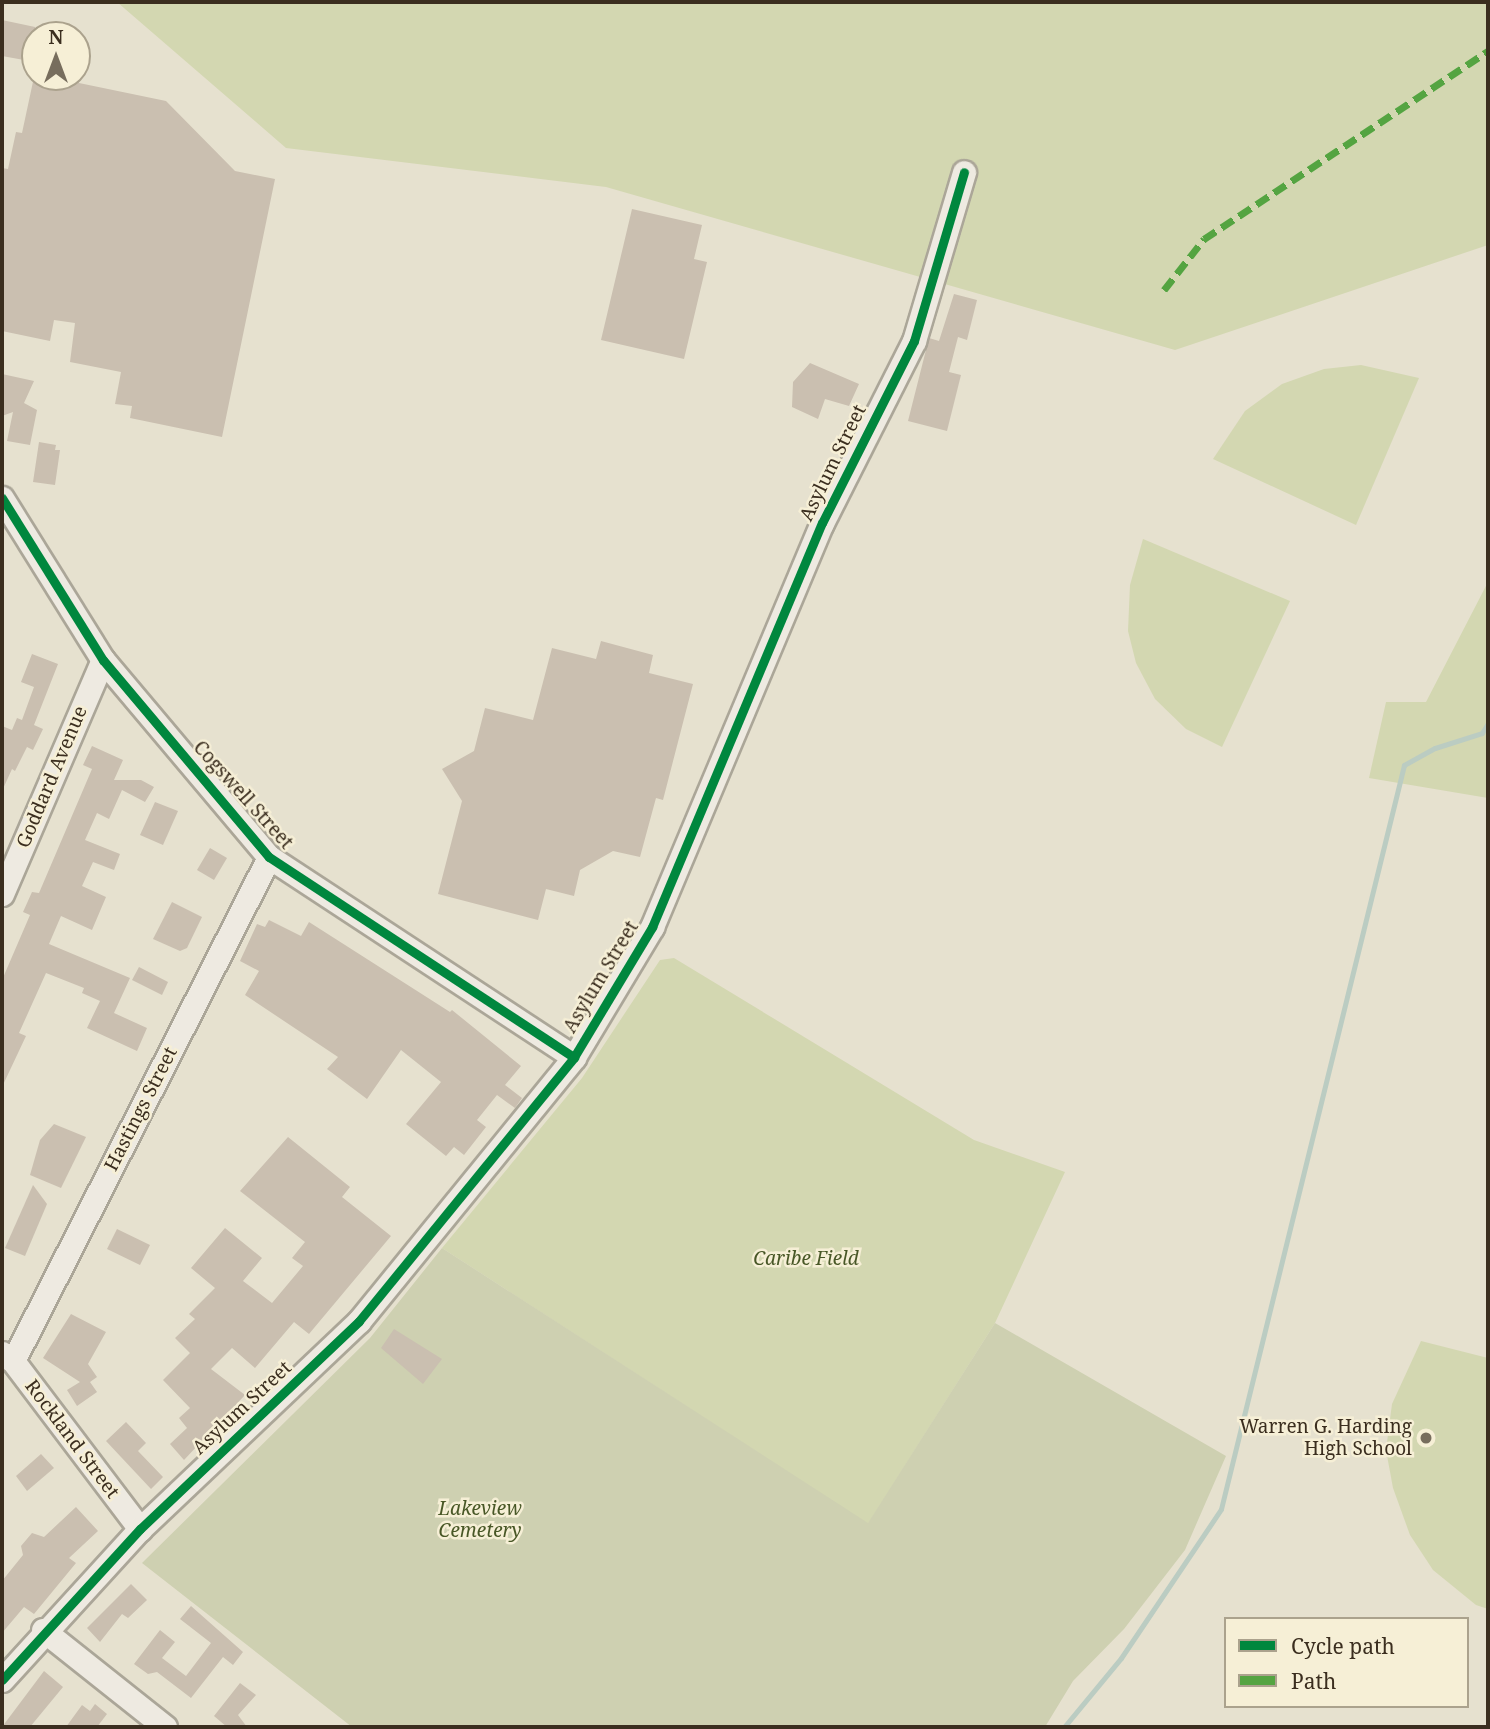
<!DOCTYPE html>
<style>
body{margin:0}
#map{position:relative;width:1490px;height:1729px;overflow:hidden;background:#e6e1cf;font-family:"Noto Serif",serif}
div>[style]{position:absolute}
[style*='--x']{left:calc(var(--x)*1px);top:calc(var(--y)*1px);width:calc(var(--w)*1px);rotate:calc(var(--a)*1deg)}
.green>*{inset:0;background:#d3d7b1}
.cemetery>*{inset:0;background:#ced0b1}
.stream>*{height:5px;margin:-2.5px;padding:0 2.5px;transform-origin:2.5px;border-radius:2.5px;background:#bbccc2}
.building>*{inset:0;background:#cabfb0}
.roads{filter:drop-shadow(2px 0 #aba698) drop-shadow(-2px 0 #aba698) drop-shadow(0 2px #aba698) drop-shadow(0 -2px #aba698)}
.minor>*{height:23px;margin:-11.5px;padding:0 11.5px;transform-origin:11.5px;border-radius:11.5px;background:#eeeae1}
.quiet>*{height:7px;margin-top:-3.5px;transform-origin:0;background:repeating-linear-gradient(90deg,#54a441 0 14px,transparent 0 21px)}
.cycleway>*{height:9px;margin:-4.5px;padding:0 4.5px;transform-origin:4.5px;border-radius:4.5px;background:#00873e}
.dots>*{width:19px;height:19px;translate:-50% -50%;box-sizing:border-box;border:4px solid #f6efd6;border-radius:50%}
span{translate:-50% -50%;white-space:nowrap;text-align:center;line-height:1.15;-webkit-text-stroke:5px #f6efd6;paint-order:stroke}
.street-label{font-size:19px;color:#3b2e1f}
.park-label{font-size:19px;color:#485726;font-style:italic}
.poi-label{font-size:19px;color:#3b2e1f}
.right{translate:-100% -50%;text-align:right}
.frame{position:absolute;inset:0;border:4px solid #3b2e1f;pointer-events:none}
.legend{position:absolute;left:1224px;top:1617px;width:245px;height:91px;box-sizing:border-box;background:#f6efd6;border:2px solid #aba28d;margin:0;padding:9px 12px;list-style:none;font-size:21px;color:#3b2e1f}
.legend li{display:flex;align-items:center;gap:14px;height:35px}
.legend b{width:35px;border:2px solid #aba28d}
.north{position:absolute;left:21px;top:21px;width:70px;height:70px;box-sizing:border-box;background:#f6efd6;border:2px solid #aba28d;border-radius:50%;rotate:0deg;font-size:19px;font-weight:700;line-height:28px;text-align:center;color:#3b2e1f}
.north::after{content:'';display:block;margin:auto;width:24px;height:32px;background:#776d5d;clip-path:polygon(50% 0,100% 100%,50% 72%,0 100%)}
</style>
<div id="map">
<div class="green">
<div style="clip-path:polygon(117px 2px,1488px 2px,1488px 245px,1175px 350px,606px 187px,286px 148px)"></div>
<div style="clip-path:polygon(1361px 365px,1419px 378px,1356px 525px,1213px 459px,1245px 411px,1282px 384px,1324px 369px)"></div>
<div style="clip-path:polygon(1143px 539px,1290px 601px,1222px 747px,1186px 729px,1155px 699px,1136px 663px,1128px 631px,1130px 585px)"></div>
<div style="clip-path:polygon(1488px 582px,1488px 798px,1369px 778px,1386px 702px,1426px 702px)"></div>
<div style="clip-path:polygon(674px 958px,974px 1140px,1065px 1172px,995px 1323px,868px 1524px,442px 1248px,582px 1078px,660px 960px)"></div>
<div style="clip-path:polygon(1421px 1341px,1488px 1358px,1488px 1609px,1476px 1605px,1433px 1570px,1410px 1535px,1393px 1488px,1386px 1450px,1392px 1404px)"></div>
</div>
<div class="cemetery">
<div style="clip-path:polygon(442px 1248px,868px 1523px,995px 1323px,1226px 1456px,1185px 1550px,1124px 1629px,1073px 1681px,1045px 1727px,352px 1727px,142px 1563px,370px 1338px)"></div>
</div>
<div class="stream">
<div style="--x:1064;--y:1727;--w:89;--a:-50.4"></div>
<div style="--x:1121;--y:1658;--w:179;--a:-56.1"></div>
<div style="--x:1221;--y:1509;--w:766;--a:-76.18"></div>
<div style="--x:1404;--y:765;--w:35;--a:-29"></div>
<div style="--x:1435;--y:748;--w:49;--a:-17.7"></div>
<div style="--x:1482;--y:733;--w:12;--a:-59"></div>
</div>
<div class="building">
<div style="clip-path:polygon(2px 20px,35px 27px,35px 62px,2px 56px)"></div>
<div style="clip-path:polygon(34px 77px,80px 77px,79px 83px,166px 101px,235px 171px,275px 179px,222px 437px,130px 418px,132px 406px,115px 404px,121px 372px,70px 362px,75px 323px,54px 320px,50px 341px,2px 331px,2px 168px,8px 169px,16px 132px,22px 133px)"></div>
<div style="clip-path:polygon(632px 209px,702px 225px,694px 259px,707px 262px,684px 359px,601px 340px)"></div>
<div style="clip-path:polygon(954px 294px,977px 300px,967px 340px,958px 337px,949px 372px,961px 375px,947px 431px,908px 421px,929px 338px,939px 341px)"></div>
<div style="clip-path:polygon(810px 363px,859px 384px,849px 406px,825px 399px,818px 419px,792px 407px,793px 382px)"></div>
<div style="clip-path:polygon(2px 374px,34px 381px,24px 403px,37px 410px,30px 445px,7px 441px,13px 412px,2px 416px)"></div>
<div style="clip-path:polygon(39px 442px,56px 445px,55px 450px,60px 450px,55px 485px,33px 482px)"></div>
<div style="clip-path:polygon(601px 641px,653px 655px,649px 673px,693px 684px,663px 800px,656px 798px,640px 857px,613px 851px,580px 870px,574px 896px,546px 889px,538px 920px,438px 894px,462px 801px,442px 769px,474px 751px,485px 708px,533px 720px,552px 648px,596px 659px)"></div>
<div style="clip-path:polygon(32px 654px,58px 664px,34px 725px,43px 729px,33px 750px,27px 747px,15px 771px,12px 769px,2px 791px,2px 726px,12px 730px,17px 718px,22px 720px,34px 687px,21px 682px)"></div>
<div style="clip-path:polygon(92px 746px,123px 760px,114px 780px,141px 780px,154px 787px,145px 802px,122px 790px,109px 819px,97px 813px,85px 840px,120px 854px,114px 870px,93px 862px,82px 886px,106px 897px,92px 930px,61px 916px,49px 944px,130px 978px,114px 1013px,147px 1028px,137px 1051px,87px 1028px,100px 1001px,82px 993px,84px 988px,46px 973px,19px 1033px,26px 1036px,2px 1087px,2px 980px,30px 915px,23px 912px,32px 892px,39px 893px,92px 769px,83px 765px)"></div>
<div style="clip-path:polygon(155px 802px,178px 811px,163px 845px,140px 835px)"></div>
<div style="clip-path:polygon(210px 848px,227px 858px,214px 880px,197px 870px)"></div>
<div style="clip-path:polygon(172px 902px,202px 917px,187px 948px,180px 951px,153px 939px)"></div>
<div style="clip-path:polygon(269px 920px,301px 936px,309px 922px,450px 1012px,452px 1010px,521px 1066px,505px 1085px,522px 1098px,515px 1108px,497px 1095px,477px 1120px,486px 1127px,464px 1155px,454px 1147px,446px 1156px,406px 1124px,441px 1082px,401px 1050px,367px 1099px,327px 1069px,338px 1057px,245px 995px,259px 971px,240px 961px,257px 924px,265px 927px)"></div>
<div style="clip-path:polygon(139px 967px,168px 982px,162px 995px,132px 980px)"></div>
<div style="clip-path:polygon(54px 1124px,86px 1137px,61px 1188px,30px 1175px,40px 1140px)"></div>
<div style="clip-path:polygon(288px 1137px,350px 1187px,342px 1197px,391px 1236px,309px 1334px,294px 1322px,255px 1368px,232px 1348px,211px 1369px,245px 1395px,184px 1460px,170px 1444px,187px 1428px,179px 1418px,190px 1408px,163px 1380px,190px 1353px,175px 1338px,195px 1319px,189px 1314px,215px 1288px,191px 1268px,225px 1228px,262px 1258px,243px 1281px,272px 1303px,303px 1266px,292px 1258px,305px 1242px,240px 1191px)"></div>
<div style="clip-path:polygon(33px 1185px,47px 1204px,25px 1256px,5px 1248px)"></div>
<div style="clip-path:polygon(117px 1229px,150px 1245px,140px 1265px,107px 1249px)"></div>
<div style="clip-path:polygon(71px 1314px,106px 1332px,88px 1364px,97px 1377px,90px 1382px,97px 1392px,77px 1406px,67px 1390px,80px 1382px,43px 1358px)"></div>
<div style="clip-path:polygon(394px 1329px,442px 1359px,423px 1384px,381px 1348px)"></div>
<div style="clip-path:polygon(126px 1422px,146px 1443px,138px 1451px,163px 1477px,151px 1489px,106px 1441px)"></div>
<div style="clip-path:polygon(41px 1454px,54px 1468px,27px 1491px,16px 1476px)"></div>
<div style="clip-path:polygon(76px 1507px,98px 1531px,69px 1558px,76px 1563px,34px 1614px,24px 1607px,2px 1633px,2px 1581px,23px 1555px,21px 1546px,32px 1533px,44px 1537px)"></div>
<div style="clip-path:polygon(131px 1584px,147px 1600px,128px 1618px,122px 1614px,100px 1642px,87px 1628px)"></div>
<div style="clip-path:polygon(191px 1606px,243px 1652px,233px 1665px,223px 1657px,191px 1698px,157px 1672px,148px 1674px,134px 1664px,160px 1630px,175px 1642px,162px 1658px,186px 1676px,211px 1643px,180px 1619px)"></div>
<div style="clip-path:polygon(44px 1671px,63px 1687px,30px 1727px,2px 1727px)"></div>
<div style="clip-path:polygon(240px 1683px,256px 1695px,238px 1715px,247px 1727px,227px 1727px,214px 1716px)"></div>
<div style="clip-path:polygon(95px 1704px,107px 1714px,97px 1727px,66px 1727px,82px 1705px,90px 1711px)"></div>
</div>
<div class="roads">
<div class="minor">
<div style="--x:2;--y:498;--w:191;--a:58.1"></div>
<div style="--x:103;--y:660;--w:258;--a:49.9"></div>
<div style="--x:269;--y:857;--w:365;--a:33.3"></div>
<div style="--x:2;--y:894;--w:255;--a:-66.7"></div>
<div style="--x:2;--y:1353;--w:14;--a:36"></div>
<div style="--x:13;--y:1361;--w:211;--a:52.9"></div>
<div style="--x:13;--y:1361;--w:565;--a:-63.07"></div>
<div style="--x:43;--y:1630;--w:156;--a:38.5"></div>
<div style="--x:2;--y:1680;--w:205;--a:-47.6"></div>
<div style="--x:140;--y:1529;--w:302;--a:-43.5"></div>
<div style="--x:359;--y:1321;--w:340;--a:-50.8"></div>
<div style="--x:574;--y:1057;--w:152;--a:-59"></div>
<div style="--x:652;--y:927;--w:438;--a:-67.2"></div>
<div style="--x:822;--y:523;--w:204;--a:-63.2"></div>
<div style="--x:914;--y:341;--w:176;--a:-73.5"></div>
</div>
</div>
<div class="quiet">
<div style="--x:1164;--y:290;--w:65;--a:-51.9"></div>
<div style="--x:1204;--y:239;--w:341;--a:-33.5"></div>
</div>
<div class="cycleway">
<div style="--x:2;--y:498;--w:191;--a:58.1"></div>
<div style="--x:103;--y:660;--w:258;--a:49.9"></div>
<div style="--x:269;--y:857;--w:365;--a:33.3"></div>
<div style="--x:2;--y:1680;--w:205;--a:-47.6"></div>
<div style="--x:140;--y:1529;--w:302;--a:-43.5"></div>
<div style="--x:359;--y:1321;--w:340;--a:-50.8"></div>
<div style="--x:574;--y:1057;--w:152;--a:-59"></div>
<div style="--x:652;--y:927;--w:438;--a:-67.2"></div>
<div style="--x:822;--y:523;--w:204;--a:-63.2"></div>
<div style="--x:914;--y:341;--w:176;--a:-73.5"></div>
</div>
<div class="dots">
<div style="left:1426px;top:1438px;background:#776d5d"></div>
</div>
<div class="street-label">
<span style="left:833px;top:463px;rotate:-64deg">Asylum Street</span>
<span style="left:52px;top:777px;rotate:-67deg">Goddard Avenue</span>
<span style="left:243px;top:795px;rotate:48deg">Cogswell Street</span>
<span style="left:601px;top:977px;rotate:-59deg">Asylum Street</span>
<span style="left:141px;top:1109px;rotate:-63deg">Hastings Street</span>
<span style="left:242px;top:1408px;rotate:-43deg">Asylum Street</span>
<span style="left:72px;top:1439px;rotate:53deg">Rockland Street</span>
</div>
<div class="park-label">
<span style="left:806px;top:1259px">Caribe Field</span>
<span style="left:480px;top:1520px">Lakeview<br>Cemetery</span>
</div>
<div class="poi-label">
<span class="right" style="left:1412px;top:1438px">Warren G. Harding<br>High School</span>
</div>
<div class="frame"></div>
<ul class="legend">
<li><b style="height:9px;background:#00873e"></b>Cycle path</li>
<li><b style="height:9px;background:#54a441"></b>Path</li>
</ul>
<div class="north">N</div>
</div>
